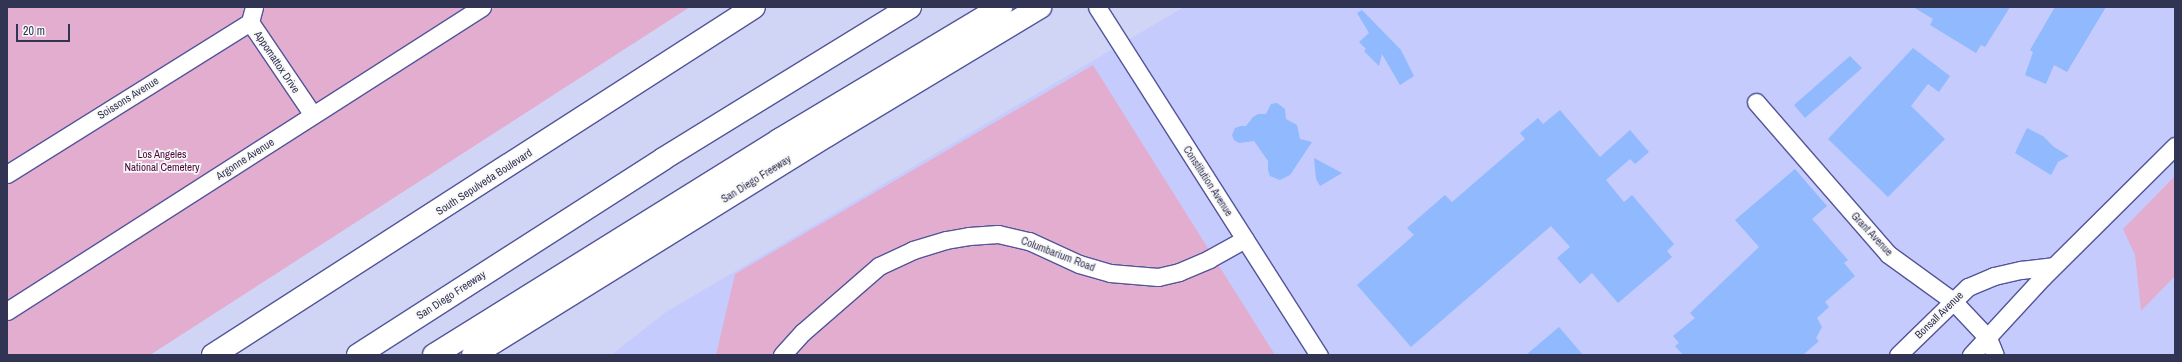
<!DOCTYPE html>
<style>
body{margin:0}
#map{position:relative;width:2182px;height:362px;overflow:hidden;background:#d1d5f5;font-family:"Archivo Narrow",sans-serif}
div>[style]{position:absolute}
[style*='--x']{left:calc(var(--x)*1px);top:calc(var(--y)*1px);width:calc(var(--w)*1px);rotate:calc(var(--a)*1deg)}
.built>*{inset:0;background:#c5cbfd}
.green>*{inset:0;background:#e3add0}
.building>*{inset:0;background:#90b9fe}
.roads{filter:drop-shadow(1px 0 #535599) drop-shadow(-1px 0 #535599) drop-shadow(0 1px #535599) drop-shadow(0 -1px #535599)}
.minor>*{height:17px;margin:-8.5px;padding:0 8.5px;transform-origin:8.5px;border-radius:8.5px;background:#fff}
.secondary>*{height:22px;margin:-11px;padding:0 11px;transform-origin:11px;border-radius:11px;background:#fff}
.motorway>*{height:22px;margin:-11px;padding:0 11px;transform-origin:11px;border-radius:11px;background:#fff}
span{translate:-50% -50%;white-space:nowrap;text-align:center;line-height:1.15;-webkit-text-stroke:3.5px #f8f8f8;paint-order:stroke}
.street-label{font-size:11px;color:#323453}
.park-label{font-size:11px;color:#4c073c}
.frame{position:absolute;inset:0;border:8px solid #323453;pointer-events:none}
.scale{position:absolute;left:16px;top:24px;width:54px;height:18px;box-sizing:border-box;border:2px solid #323453;border-top:0;padding-left:5px;font-size:12px;line-height:14px;white-space:nowrap;color:#323453;-webkit-text-stroke:3px #f8f8f8;paint-order:stroke}
</style>
<div id="map">
<div class="built">
<div style="clip-path:polygon(1184px 7px,2175px 7px,2175px 355px,611px 355px,666px 312px)"></div>
</div>
<div class="green">
<div style="clip-path:polygon(7px 7px,690px 7px,150px 355px,7px 355px)"></div>
<div style="clip-path:polygon(1093px 65px,1275px 355px,716px 355px,735px 274px)"></div>
<div style="clip-path:polygon(2175px 176px,2175px 276px,2141px 311px,2135px 255px,2123px 229px)"></div>
</div>
<div class="building">
<div style="clip-path:polygon(1913px 7px,2010px 7px,1985px 47px,1981px 45px,1976px 53px,1930px 25px,1933px 19px)"></div>
<div style="clip-path:polygon(2055px 7px,2106px 7px,2067px 72px,2054px 65px,2046px 84px,2025px 75px,2033px 52px,2030px 50px)"></div>
<div style="clip-path:polygon(1362px 10px,1401px 50px,1414px 76px,1400px 85px,1382px 54px,1379px 66px,1364px 51px,1366px 49px,1359px 42px,1369px 33px,1357px 13px)"></div>
<div style="clip-path:polygon(1913px 48px,1950px 76px,1939px 92px,1928px 84px,1911px 106px,1945px 139px,1888px 197px,1828px 139px)"></div>
<div style="clip-path:polygon(1850px 56px,1862px 68px,1805px 118px,1794px 105px)"></div>
<div style="clip-path:polygon(1277px 103px,1285px 109px,1286px 119px,1297px 125px,1300px 139px,1312px 142px,1290px 175px,1280px 180px,1270px 176px,1268px 170px,1268px 161px,1254px 141px,1239px 143px,1234px 140px,1232px 135px,1235px 128px,1241px 126px,1246px 126px,1253px 117px,1258px 114px,1266px 114px,1271px 104px)"></div>
<div style="clip-path:polygon(1560px 110px,1600px 157px,1630px 130px,1649px 152px,1635px 164px,1630px 159px,1606px 180px,1624px 202px,1632px 195px,1674px 244px,1667px 251px,1672px 257px,1618px 303px,1592px 273px,1580px 284px,1557px 258px,1570px 247px,1551px 226px,1411px 347px,1357px 285px,1414px 235px,1407px 228px,1445px 195px,1452px 202px,1525px 139px,1520px 133px,1538px 118px,1543px 124px)"></div>
<div style="clip-path:polygon(2027px 128px,2043px 136px,2054px 147px,2069px 156px,2058px 162px,2051px 175px,2015px 153px)"></div>
<div style="clip-path:polygon(1314px 158px,1342px 173px,1320px 186px,1316px 179px)"></div>
<div style="clip-path:polygon(1795px 169px,1827px 206px,1812px 219px,1848px 260px,1844px 263px,1855px 276px,1825px 302px,1829px 307px,1817px 318px,1822px 327px,1816px 338px,1819px 341px,1803px 355px,1683px 355px,1675px 346px,1679px 343px,1673px 336px,1695px 318px,1690px 313px,1759px 247px,1735px 220px)"></div>
<div style="clip-path:polygon(1559px 327px,1583px 355px,1526px 355px)"></div>
</div>
<div class="roads">
<div class="minor">
<div style="--x:254;--y:7;--w:16;--a:105"></div>
<div style="--x:250;--y:22;--w:112;--a:55.9"></div>
<div style="--x:1097;--y:7;--w:413;--a:57.5"></div>
<div style="--x:1756;--y:102;--w:201;--a:49"></div>
<div style="--x:1888;--y:254;--w:80;--a:35.9"></div>
<div style="--x:1953;--y:301;--w:51;--a:46.6"></div>
<div style="--x:1988;--y:338;--w:18;--a:68"></div>
<div style="--x:7;--y:174;--w:287;--a:-32"></div>
<div style="--x:7;--y:311;--w:564;--a:-32.62"></div>
<div style="--x:782;--y:355;--w:31;--a:-48"></div>
<div style="--x:803;--y:332;--w:101;--a:-41"></div>
<div style="--x:879;--y:266;--w:38;--a:-25"></div>
<div style="--x:913;--y:250;--w:34;--a:-17"></div>
<div style="--x:946;--y:240;--w:23;--a:-10"></div>
<div style="--x:969;--y:236;--w:29;--a:-4"></div>
<div style="--x:998;--y:234;--w:32;--a:13"></div>
<div style="--x:1029;--y:241;--w:55;--a:24.7"></div>
<div style="--x:1079;--y:264;--w:32;--a:16"></div>
<div style="--x:1110;--y:273;--w:48;--a:4.8"></div>
<div style="--x:1158;--y:277;--w:22;--a:-13"></div>
<div style="--x:1179;--y:272;--w:33;--a:-23"></div>
<div style="--x:1209;--y:259;--w:41;--a:-29.1"></div>
<div style="--x:1898;--y:355;--w:98;--a:-44.2"></div>
<div style="--x:1968;--y:287;--w:28;--a:-23"></div>
<div style="--x:1994;--y:276;--w:28;--a:-13"></div>
<div style="--x:2021;--y:270;--w:32;--a:-7"></div>
<div style="--x:1971;--y:355;--w:106;--a:-47.3"></div>
<div style="--x:2043;--y:277;--w:186;--a:-44.8"></div>
</div>
<div class="secondary">
<div style="--x:213;--y:355;--w:643;--a:-32.75"></div>
</div>
<div class="motorway">
<div style="--x:358;--y:355;--w:363;--a:-32.7"></div>
<div style="--x:663;--y:159;--w:290;--a:-31.6"></div>
<div style="--x:434;--y:355;--w:407;--a:-31.9"></div>
<div style="--x:779;--y:140;--w:259;--a:-30.9"></div>
<div style="--x:473;--y:355;--w:418;--a:-31.8"></div>
<div style="--x:828;--y:135;--w:248;--a:-31.1"></div>
</div>
</div>
<div class="street-label">
<span style="left:277px;top:62px;rotate:56deg">Appomattox Drive</span>
<span style="left:128px;top:98px;rotate:-32deg">Soissons Avenue</span>
<span style="left:245px;top:159px;rotate:-33deg">Argonne Avenue</span>
<span style="left:756px;top:179px;rotate:-32deg">San Diego Freeway</span>
<span style="left:1208px;top:181px;rotate:57deg">Constitution Avenue</span>
<span style="left:484px;top:182px;rotate:-33deg">South Sepulveda Boulevard</span>
<span style="left:1872px;top:234px;rotate:47deg">Grant Avenue</span>
<span style="left:1058px;top:254px;rotate:21deg">Columbarium Road</span>
<span style="left:451px;top:295px;rotate:-33deg">San Diego Freeway</span>
<span style="left:1939px;top:315px;rotate:-44deg">Bonsall Avenue</span>
</div>
<div class="park-label">
<span style="left:162px;top:161px">Los Angeles<br>National Cemetery</span>
</div>
<div class="frame"></div>
<div class="scale">20 m</div>
</div>
